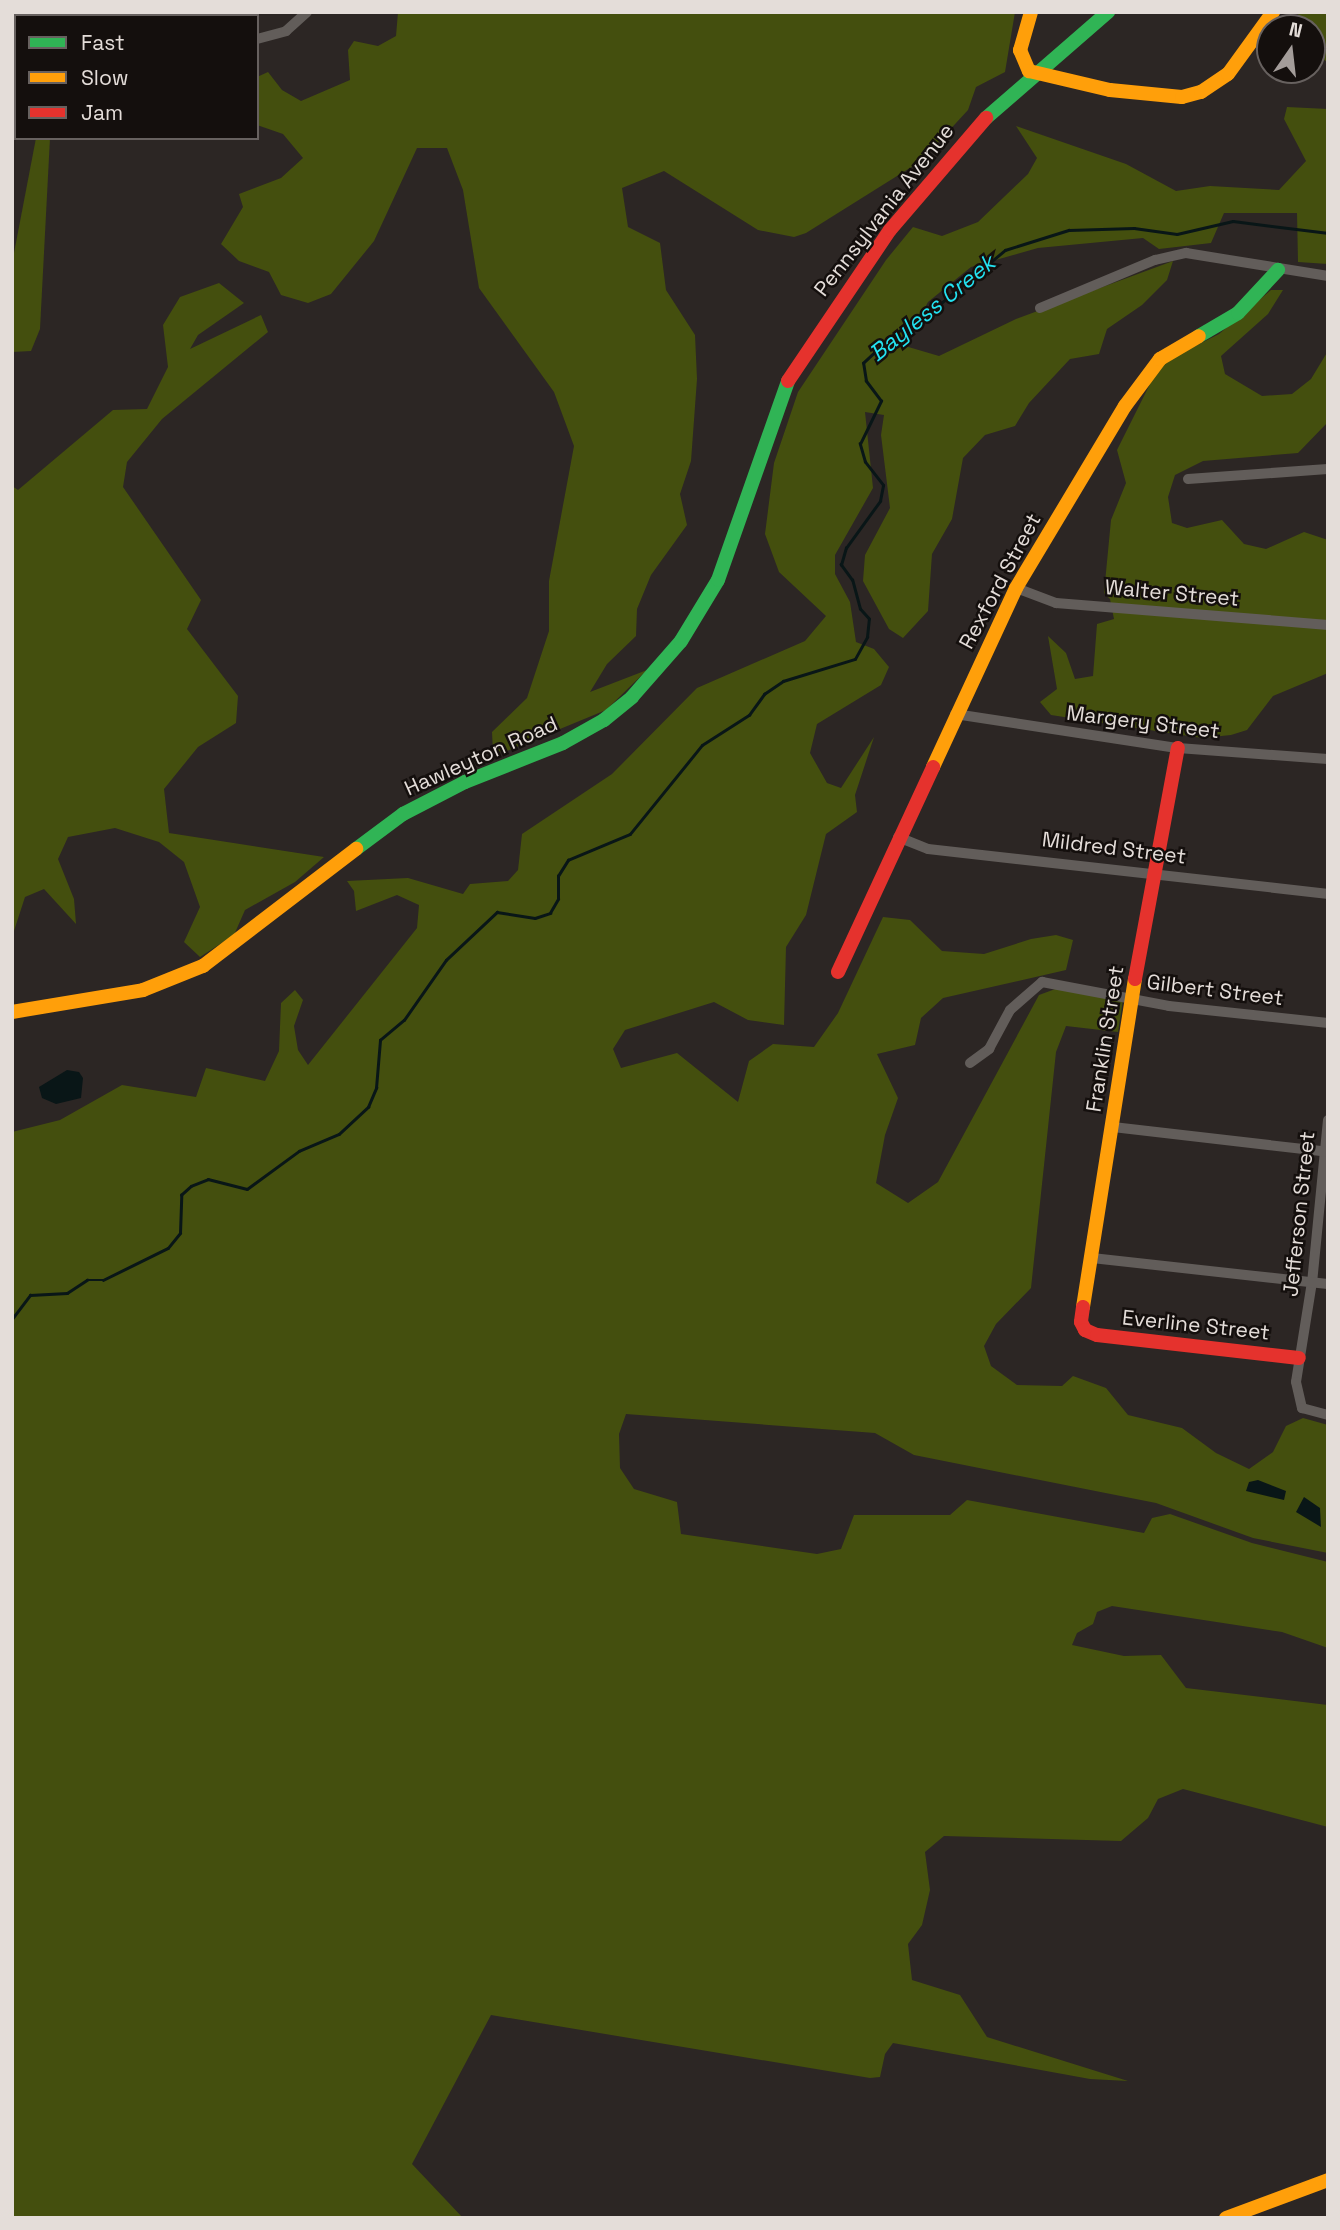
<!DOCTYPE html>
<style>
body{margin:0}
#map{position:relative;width:1340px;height:2230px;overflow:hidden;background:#2c2624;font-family:"Space Grotesk",sans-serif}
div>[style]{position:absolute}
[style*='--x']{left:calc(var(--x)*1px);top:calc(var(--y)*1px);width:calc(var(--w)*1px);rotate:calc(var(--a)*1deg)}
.green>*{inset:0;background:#444f0e}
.water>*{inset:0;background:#091617}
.stream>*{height:2.5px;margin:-1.25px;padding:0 1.25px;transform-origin:1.25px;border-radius:1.25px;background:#091617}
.street>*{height:10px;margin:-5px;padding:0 5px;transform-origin:5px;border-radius:5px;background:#625d5a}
.fast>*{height:14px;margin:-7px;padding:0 7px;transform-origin:7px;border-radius:7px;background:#30b455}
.slow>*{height:14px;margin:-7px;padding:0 7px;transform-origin:7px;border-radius:7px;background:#ff9f0a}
.jam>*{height:14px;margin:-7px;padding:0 7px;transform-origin:7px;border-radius:7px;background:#e5322d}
span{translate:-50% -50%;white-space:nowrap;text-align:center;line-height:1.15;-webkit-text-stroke:5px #140f0d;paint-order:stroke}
.street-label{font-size:21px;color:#e4ddd9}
.water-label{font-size:23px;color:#23e2f1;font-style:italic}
.frame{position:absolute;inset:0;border:14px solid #e4ddd9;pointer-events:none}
.legend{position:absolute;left:14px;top:14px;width:245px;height:126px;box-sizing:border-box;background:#140f0d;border:2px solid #67615f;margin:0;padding:9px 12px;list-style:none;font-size:21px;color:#e4ddd9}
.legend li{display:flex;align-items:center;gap:14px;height:35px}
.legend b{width:35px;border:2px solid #67615f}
.north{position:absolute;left:1256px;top:14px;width:70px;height:70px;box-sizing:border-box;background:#140f0d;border:2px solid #67615f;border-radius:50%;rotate:14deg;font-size:19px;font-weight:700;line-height:28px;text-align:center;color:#e4ddd9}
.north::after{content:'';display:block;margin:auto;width:24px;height:32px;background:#a49d9a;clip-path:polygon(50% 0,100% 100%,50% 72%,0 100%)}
</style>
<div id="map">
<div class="green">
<div style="clip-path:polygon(398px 12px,1015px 12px,1005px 72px,976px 87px,968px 110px,921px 161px,806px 233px,794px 237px,758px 230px,664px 171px,622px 188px,628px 227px,660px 243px,666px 290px,695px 335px,697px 379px,691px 461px,680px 494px,687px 525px,651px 575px,637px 609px,636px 636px,607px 664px,590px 692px,647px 670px,606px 710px,507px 751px,493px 752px,492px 732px,527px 698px,549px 631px,549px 581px,574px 446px,554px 392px,479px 288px,463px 190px,447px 148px,417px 148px,374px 241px,331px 294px,308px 303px,281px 295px,269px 272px,239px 261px,221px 244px,243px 207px,239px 194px,281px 178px,303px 158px,283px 134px,257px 125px,257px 77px,268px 72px,282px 90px,301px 101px,350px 80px,348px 50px,354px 41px,378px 46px,396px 36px)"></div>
<div style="clip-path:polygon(1299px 12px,1328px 12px,1328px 62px,1312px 54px,1312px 28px,1294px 28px)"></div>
<div style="clip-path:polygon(1287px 107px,1328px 109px,1328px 264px,1298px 262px,1297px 213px,1224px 213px,1211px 243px,1159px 249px,1143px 238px,1038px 248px,971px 267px,928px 302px,905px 346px,939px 356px,1016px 319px,1173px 261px,1167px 280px,1142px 305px,1107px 329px,1099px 354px,1070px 359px,1029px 403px,1015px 426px,985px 435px,963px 458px,952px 519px,932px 554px,928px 611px,903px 638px,889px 629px,863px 581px,865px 555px,890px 508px,881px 435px,884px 415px,865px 412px,873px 488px,835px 555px,835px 574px,850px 602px,856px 642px,874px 649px,889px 667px,881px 685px,817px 724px,810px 753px,827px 783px,841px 788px,874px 737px,855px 795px,857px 812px,826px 834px,806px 915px,786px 947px,784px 1025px,748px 1020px,714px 1002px,625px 1030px,613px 1049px,621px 1068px,677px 1053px,738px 1102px,749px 1061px,773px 1044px,814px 1047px,838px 1013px,883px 917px,910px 920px,942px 951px,984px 954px,1031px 939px,1056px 935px,1073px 940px,1066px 970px,943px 998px,921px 1018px,915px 1045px,877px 1054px,898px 1098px,885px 1135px,876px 1183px,908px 1203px,938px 1182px,1039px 995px,1058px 988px,1123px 1000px,1118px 1032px,1066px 1026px,1056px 1052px,1031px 1288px,996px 1324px,984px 1346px,991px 1366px,1017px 1385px,1062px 1386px,1073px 1376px,1106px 1388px,1128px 1415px,1182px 1428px,1216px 1453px,1249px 1469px,1273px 1452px,1286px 1426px,1303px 1418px,1328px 1425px,1328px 1553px,1253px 1538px,1156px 1503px,914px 1455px,875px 1433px,626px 1414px,619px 1434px,620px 1468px,634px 1489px,677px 1502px,681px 1534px,817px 1554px,841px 1549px,854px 1515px,950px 1515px,967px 1500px,1144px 1533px,1152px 1518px,1170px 1514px,1252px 1543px,1328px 1562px,1328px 1648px,1282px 1632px,1112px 1606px,1097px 1612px,1093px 1624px,1077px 1633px,1072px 1645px,1124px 1656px,1161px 1655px,1186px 1688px,1328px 1705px,1328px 1827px,1183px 1789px,1158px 1799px,1148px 1818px,1121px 1841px,944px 1836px,925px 1852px,930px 1890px,922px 1925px,908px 1944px,912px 1980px,960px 1995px,987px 2037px,1128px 2081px,1090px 2079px,893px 2043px,885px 2054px,880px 2077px,870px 2078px,491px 2015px,412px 2164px,463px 2218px,12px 2218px,12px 1132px,60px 1120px,122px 1085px,196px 1097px,206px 1068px,265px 1081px,279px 1051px,281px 1003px,295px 990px,303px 1000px,294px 1026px,298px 1050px,308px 1065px,417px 928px,419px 905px,397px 895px,356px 911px,354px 891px,347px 881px,408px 878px,463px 894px,470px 884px,508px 881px,518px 870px,522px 834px,612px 774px,697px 688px,805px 641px,826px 616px,779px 572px,765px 534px,774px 463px,798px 392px,886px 260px,913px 227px,942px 236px,978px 222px,1028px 174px,1037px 158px,1016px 126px,1126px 164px,1176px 191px,1210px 186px,1279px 190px,1306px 161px,1284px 119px)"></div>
<div style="clip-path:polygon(36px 138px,50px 138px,40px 329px,31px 351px,12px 352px,14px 253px)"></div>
<div style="clip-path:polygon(219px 283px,244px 303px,198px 335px,190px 349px,261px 315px,268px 332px,162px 419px,127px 462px,123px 487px,201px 600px,187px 629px,238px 696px,236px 723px,198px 747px,164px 789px,169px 833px,324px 857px,295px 882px,245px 910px,234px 935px,200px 957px,184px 942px,200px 907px,184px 862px,159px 842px,115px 828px,68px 837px,58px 859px,74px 899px,76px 924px,44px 889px,25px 897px,14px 931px,12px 486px,18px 490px,113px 410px,147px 409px,168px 367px,163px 325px,180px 297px)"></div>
<div style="clip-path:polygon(1271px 290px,1283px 290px,1268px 314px,1221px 356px,1225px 374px,1262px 396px,1292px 394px,1311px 379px,1328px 351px,1328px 422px,1298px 453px,1203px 461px,1175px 475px,1168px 497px,1172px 523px,1187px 528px,1222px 520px,1244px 544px,1266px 549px,1304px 532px,1328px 540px,1328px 673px,1273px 696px,1247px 730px,1231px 735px,1202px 738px,1051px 715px,1040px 702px,1057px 689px,1048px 636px,1066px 653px,1075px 679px,1093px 676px,1097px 624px,1114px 619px,1110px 599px,1104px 593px,1111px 520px,1126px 483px,1117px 450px,1153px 378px,1168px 360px,1219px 334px)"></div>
</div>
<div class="water">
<div style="clip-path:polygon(67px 1070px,79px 1072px,83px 1078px,81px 1098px,56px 1104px,42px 1098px,39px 1087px)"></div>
<div style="clip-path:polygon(1258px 1480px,1286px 1491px,1284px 1500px,1246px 1491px,1249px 1482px)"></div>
<div style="clip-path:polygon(1304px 1497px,1320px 1508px,1321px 1527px,1296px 1512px)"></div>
</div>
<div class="stream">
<div style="--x:12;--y:1319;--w:30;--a:-53"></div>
<div style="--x:30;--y:1295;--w:37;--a:-3"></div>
<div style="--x:67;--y:1293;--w:24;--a:-33"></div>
<div style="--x:87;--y:1280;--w:16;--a:0"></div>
<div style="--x:103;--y:1280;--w:72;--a:-26.2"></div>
<div style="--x:168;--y:1248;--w:19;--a:-51"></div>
<div style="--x:180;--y:1233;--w:38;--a:-88"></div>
<div style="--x:181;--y:1195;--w:13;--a:-42"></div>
<div style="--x:191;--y:1186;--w:18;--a:-22"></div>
<div style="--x:208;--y:1179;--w:40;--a:14.4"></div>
<div style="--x:247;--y:1189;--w:64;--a:-36.2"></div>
<div style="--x:299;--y:1151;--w:43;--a:-23"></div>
<div style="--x:339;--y:1134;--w:40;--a:-43"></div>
<div style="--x:368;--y:1107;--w:21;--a:-67"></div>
<div style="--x:376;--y:1088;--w:48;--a:-85.2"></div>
<div style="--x:380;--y:1040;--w:31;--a:-40"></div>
<div style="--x:404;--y:1020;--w:73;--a:-55"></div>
<div style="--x:446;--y:960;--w:70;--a:-43.3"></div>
<div style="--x:497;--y:912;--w:38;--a:9"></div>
<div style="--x:535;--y:918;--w:16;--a:-18"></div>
<div style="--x:550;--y:913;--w:16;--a:-60"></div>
<div style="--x:558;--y:899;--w:23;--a:-90"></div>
<div style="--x:558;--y:876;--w:19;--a:-58"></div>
<div style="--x:568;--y:860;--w:67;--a:-22.8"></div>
<div style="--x:630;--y:834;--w:114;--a:-51"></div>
<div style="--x:702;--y:745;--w:56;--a:-32.6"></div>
<div style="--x:749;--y:715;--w:26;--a:-54"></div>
<div style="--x:764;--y:694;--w:23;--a:-34"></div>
<div style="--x:783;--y:681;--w:75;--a:-17"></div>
<div style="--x:855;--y:659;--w:25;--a:-61"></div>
<div style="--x:867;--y:637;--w:18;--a:-84"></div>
<div style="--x:869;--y:619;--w:13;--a:-132"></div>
<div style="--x:860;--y:609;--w:30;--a:-105"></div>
<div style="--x:852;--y:580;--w:19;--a:-126"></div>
<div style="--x:841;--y:565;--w:18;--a:-74"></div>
<div style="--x:846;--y:548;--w:58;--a:-54.1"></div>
<div style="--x:880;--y:501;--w:16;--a:-79"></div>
<div style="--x:883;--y:485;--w:29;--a:-128"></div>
<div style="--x:865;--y:462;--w:19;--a:-106"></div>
<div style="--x:860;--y:444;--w:48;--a:-64"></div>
<div style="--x:881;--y:401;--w:25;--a:-127"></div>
<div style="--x:866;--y:381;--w:18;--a:-99"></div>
<div style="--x:863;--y:363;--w:42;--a:-43.1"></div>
<div style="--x:894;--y:334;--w:47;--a:-32"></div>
<div style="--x:934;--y:309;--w:92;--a:-39.7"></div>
<div style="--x:1005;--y:250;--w:67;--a:-17.4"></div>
<div style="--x:1069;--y:230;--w:65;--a:-1.8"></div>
<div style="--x:1134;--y:228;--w:43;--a:7.9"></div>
<div style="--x:1177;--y:234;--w:57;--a:-13.1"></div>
<div style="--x:1233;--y:221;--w:96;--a:7.2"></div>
</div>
<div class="street">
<div style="--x:82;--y:12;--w:22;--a:10"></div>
<div style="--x:221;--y:12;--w:4;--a:90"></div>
<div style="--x:158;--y:16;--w:4;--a:-76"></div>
<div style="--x:257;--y:39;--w:30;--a:-15"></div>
<div style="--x:286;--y:31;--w:28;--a:-42"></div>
<div style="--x:1040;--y:308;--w:125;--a:-22.7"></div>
<div style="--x:1155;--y:260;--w:32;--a:-13"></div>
<div style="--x:1186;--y:253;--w:144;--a:9.2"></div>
<div style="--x:1188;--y:479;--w:140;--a:-4.1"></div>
<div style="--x:1016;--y:588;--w:43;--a:20.6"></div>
<div style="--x:1056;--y:603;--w:273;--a:4.6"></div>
<div style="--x:955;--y:714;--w:226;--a:8.7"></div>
<div style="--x:1178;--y:748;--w:150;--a:4.2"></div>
<div style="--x:898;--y:837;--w:32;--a:22"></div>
<div style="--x:928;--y:849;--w:403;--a:6.4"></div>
<div style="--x:970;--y:1063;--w:24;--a:-36"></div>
<div style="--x:989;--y:1049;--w:44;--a:-61.7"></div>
<div style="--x:1010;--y:1010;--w:43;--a:-41.2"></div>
<div style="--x:1042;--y:982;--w:129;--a:10.7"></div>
<div style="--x:1169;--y:1006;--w:160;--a:6.1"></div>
<div style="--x:1328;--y:1120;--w:163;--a:95.6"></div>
<div style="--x:1312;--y:1282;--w:101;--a:99.1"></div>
<div style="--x:1296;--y:1382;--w:27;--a:77"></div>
<div style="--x:1302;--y:1408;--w:27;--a:15"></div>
<div style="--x:1113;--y:1127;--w:216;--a:6.6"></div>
<div style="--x:1092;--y:1258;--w:237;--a:6.3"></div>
</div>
<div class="fast">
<div style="--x:986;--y:118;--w:162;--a:-41"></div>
<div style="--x:1199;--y:336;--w:45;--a:-30.5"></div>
<div style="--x:1238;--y:313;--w:59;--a:-47.1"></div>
<div style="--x:356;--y:849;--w:59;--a:-36.7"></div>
<div style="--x:403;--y:814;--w:70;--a:-27.3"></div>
<div style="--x:465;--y:782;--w:105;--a:-21.7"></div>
<div style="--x:563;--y:743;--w:47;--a:-29.3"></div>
<div style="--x:604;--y:720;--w:36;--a:-39"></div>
<div style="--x:632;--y:697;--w:74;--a:-48.8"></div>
<div style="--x:681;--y:641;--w:71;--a:-58.8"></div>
<div style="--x:718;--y:580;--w:211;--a:-70.6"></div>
</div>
<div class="slow">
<div style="--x:1031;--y:12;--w:40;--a:106"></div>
<div style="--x:1020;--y:50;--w:23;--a:67"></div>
<div style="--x:1029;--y:71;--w:83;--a:13.2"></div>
<div style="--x:1110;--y:90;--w:72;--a:5.6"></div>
<div style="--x:1182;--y:97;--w:20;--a:-15"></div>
<div style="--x:1201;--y:92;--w:32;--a:-34"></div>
<div style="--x:1228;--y:74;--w:77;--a:-54"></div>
<div style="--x:933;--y:767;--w:197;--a:-65.1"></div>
<div style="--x:1016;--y:588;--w:212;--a:-59.1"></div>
<div style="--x:1125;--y:406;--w:59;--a:-53.3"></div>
<div style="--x:1160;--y:359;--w:45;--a:-30.5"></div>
<div style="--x:12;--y:1012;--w:133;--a:-9.5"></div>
<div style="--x:143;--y:990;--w:65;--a:-21.8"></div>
<div style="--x:203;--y:966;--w:193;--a:-37.4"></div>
<div style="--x:1083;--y:1307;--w:332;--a:-81"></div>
<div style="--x:1226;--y:2218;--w:109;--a:-20.4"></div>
</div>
<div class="jam">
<div style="--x:788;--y:381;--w:182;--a:-56"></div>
<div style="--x:890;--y:230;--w:148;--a:-49.4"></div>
<div style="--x:838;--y:972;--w:226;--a:-65.1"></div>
<div style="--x:1135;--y:979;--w:235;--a:-79.5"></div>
<div style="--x:1083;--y:1307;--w:15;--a:98"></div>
<div style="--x:1081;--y:1322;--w:9;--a:63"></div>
<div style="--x:1085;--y:1330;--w:13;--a:23"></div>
<div style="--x:1097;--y:1335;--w:203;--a:6.5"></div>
</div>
<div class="street-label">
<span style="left:884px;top:210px;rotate:-52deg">Pennsylvania Avenue</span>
<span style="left:1000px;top:581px;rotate:-62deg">Rexford Street</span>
<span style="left:1172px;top:593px;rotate:5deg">Walter Street</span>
<span style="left:1143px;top:722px;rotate:7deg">Margery Street</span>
<span style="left:481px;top:756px;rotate:-24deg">Hawleyton Road</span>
<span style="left:1114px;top:848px;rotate:7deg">Mildred Street</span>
<span style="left:1215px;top:990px;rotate:7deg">Gilbert Street</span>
<span style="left:1105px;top:1039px;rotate:-81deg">Franklin Street</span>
<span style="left:1299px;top:1214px;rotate:-84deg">Jefferson Street</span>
<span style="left:1196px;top:1325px;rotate:6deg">Everline Street</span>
</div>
<div class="water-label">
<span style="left:932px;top:308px;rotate:-39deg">Bayless Creek</span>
</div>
<div class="frame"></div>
<ul class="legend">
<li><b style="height:9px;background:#30b455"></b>Fast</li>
<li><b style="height:9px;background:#ff9f0a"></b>Slow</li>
<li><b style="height:9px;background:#e5322d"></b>Jam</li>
</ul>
<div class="north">N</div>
</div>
